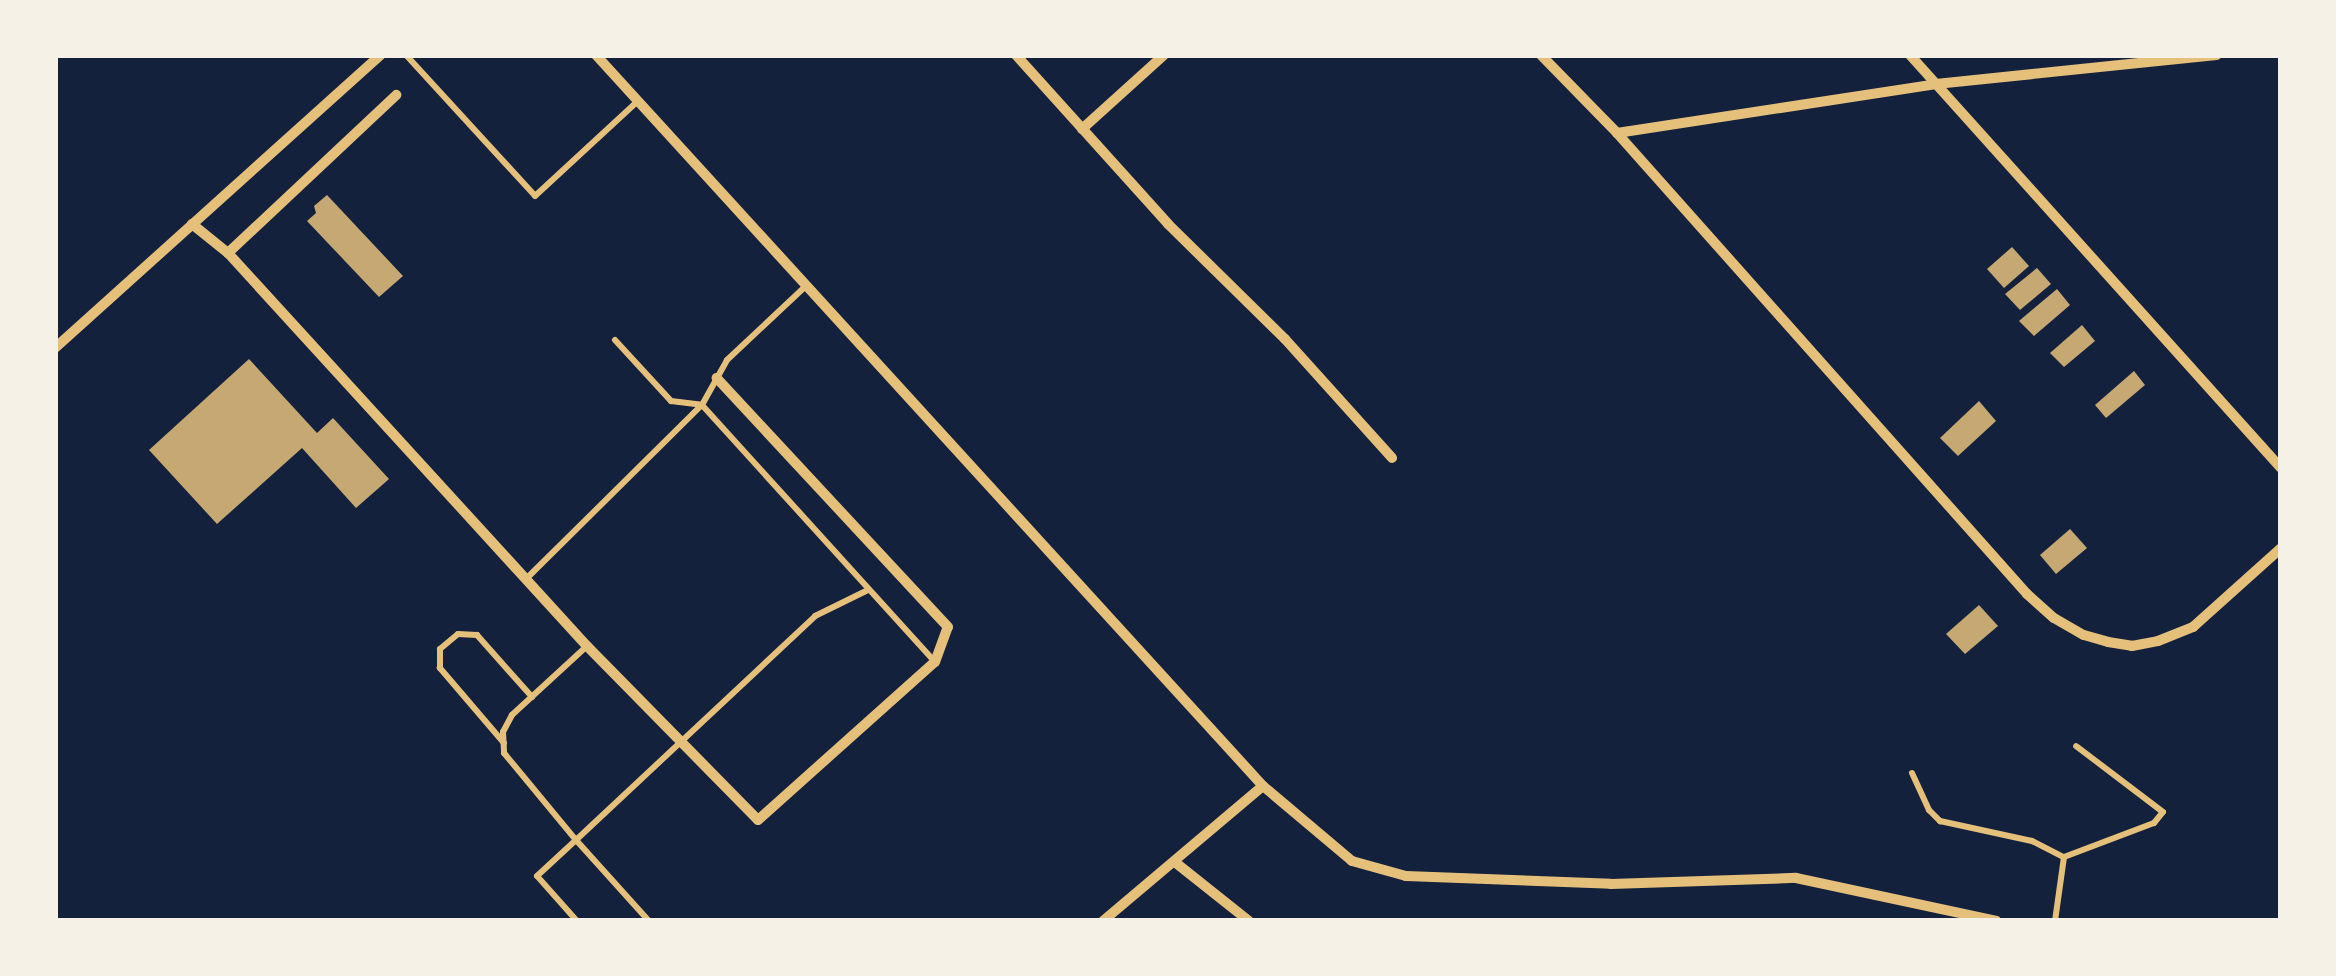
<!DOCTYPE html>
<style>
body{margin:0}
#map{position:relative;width:2336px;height:976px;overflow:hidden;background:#14213d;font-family:"Noto Sans",sans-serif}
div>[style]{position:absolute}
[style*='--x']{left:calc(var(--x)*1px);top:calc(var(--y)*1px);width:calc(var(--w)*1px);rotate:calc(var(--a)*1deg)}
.building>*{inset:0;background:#c6a872}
.service>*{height:6px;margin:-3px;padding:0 3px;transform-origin:3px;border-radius:3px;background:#e5c07b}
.minor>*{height:10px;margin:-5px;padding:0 5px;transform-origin:5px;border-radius:5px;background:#e5c07b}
span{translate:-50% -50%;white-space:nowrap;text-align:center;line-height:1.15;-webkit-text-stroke:10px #f6f1e7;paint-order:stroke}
.frame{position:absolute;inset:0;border:58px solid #f6f1e7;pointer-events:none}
</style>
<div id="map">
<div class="building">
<div style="clip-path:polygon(327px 195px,403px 276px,379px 297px,307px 221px,316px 213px,314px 206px)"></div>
<div style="clip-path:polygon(2012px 247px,2029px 266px,2004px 288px,1987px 269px)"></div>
<div style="clip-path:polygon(2037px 268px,2051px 284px,2020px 310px,2005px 294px)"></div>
<div style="clip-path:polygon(2057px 289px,2070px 305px,2034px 336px,2019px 321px)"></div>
<div style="clip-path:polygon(2082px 325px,2095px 341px,2064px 367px,2050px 353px)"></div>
<div style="clip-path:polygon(249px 359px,317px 433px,333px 418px,389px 479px,356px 508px,302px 448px,217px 524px,149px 450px)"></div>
<div style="clip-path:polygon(2134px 371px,2145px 385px,2106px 418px,2095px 405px)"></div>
<div style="clip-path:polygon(1979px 401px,1996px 421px,1958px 456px,1940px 438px)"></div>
<div style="clip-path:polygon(2070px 529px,2087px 548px,2056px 574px,2040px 555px)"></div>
<div style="clip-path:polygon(1979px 605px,1998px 626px,1965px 654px,1946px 634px)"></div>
</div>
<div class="service">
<div style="--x:406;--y:55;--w:191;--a:47.5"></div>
<div style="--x:535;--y:196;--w:140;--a:-42.7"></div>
<div style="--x:615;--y:340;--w:83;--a:47.4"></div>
<div style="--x:671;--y:401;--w:31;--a:7"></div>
<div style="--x:702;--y:405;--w:347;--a:47.8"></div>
<div style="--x:527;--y:578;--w:246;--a:-44.7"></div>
<div style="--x:702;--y:405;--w:51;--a:-60.9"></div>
<div style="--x:727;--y:360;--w:110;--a:-43.2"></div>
<div style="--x:587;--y:646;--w:102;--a:137.4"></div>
<div style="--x:512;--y:715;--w:19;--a:118"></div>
<div style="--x:503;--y:732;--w:21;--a:87"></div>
<div style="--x:504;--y:753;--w:113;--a:50.4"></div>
<div style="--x:576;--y:840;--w:328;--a:-43.1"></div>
<div style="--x:815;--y:616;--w:59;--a:-26.1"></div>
<div style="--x:504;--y:743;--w:99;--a:-130.5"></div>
<div style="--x:440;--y:668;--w:19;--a:-90"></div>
<div style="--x:440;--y:649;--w:23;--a:-40"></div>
<div style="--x:458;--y:634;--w:19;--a:3"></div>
<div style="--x:477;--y:635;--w:83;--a:48.4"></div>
<div style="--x:1912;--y:773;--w:41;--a:65.3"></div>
<div style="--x:1929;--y:810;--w:16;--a:45"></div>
<div style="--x:1940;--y:821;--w:94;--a:12.3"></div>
<div style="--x:2032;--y:841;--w:36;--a:27"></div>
<div style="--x:2064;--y:857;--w:65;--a:98"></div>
<div style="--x:2064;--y:857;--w:96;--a:-20.7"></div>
<div style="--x:2154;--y:823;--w:14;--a:-51"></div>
<div style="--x:2163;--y:812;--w:109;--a:-142.8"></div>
<div style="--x:577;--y:921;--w:60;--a:-131.6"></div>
<div style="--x:537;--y:876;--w:53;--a:-42.7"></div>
<div style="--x:576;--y:840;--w:109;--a:48"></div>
</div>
<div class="minor">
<div style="--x:596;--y:55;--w:990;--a:47.62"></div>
<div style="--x:1263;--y:786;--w:116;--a:40.1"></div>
<div style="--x:1352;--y:861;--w:56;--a:15.5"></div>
<div style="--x:1406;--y:876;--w:205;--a:2.2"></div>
<div style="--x:1611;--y:884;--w:185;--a:-1.9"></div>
<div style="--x:1796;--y:878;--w:205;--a:12.1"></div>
<div style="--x:1016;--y:55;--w:227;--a:48"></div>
<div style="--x:1168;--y:224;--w:164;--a:44.5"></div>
<div style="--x:1285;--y:339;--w:160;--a:48"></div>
<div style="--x:1541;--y:55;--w:109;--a:45.7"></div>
<div style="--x:1617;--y:133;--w:617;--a:48.35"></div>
<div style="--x:2027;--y:594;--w:36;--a:42"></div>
<div style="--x:2054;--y:618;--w:34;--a:30"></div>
<div style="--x:2084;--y:635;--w:25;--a:16"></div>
<div style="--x:2108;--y:642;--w:24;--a:9"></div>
<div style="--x:2132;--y:646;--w:26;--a:-11"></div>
<div style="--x:2158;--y:641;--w:38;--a:-22"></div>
<div style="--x:2193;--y:627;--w:118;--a:-41.9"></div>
<div style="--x:1910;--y:55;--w:555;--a:48.07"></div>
<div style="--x:1082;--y:129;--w:110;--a:-42.1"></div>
<div style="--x:1617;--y:133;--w:323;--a:-8.7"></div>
<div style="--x:1936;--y:84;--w:282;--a:-5.9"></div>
<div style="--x:192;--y:224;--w:46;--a:38.9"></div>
<div style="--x:228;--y:253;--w:532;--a:47.59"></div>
<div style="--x:587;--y:646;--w:244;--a:45.5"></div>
<div style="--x:758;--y:820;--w:237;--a:-41.8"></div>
<div style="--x:935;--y:662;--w:37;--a:-70"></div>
<div style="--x:948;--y:627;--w:340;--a:-132.9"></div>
<div style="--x:228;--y:253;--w:231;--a:-43.2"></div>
<div style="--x:55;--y:348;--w:438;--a:-42"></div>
<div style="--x:1176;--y:863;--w:93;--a:38.5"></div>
<div style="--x:1103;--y:921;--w:209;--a:-40.2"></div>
</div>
<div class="frame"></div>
</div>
